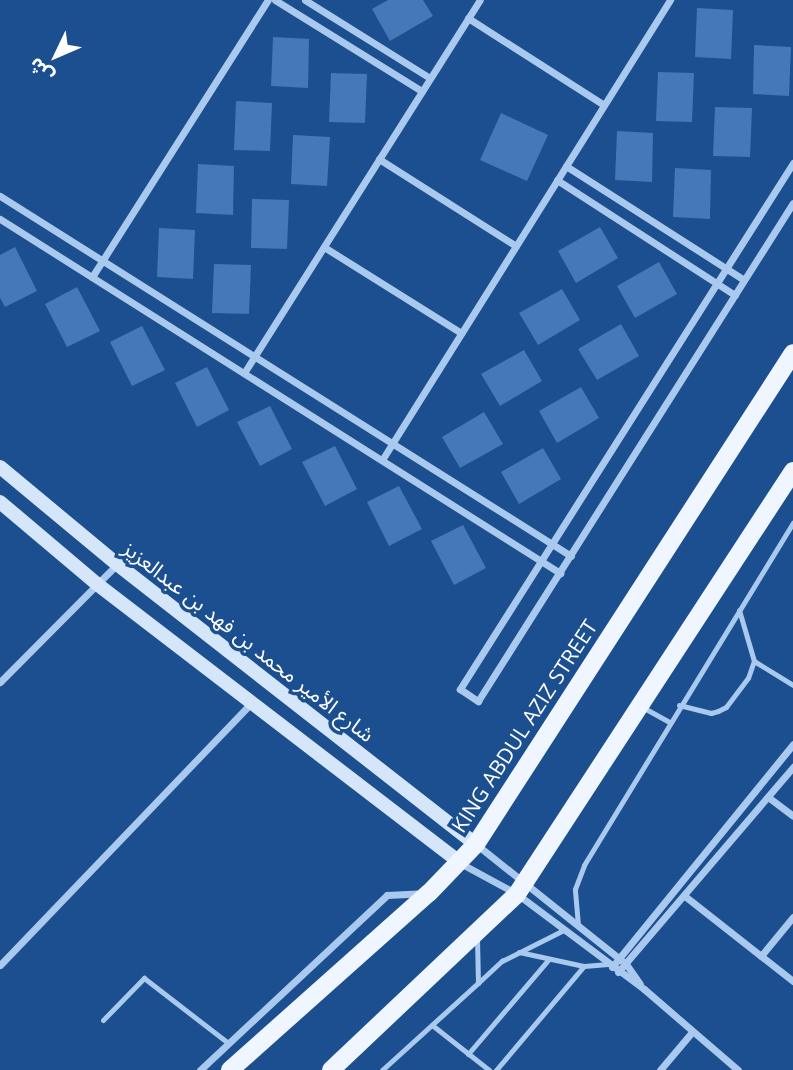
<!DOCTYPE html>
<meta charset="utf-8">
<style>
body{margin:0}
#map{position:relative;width:793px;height:1070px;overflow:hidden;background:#1b4f8f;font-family:"Open Sans","Noto Sans Arabic",sans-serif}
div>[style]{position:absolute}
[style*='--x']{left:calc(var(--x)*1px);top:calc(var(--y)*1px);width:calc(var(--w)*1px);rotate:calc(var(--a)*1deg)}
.building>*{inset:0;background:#4478b7}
.lane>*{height:5px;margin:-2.5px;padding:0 2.5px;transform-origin:2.5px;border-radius:2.5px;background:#a9c9ee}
.street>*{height:7px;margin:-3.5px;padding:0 3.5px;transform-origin:3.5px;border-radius:3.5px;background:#a9c9ee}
.secondary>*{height:14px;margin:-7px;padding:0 7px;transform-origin:7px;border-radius:7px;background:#d6e6fa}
.primary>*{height:18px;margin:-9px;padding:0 9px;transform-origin:9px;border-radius:9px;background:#f0f6ff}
span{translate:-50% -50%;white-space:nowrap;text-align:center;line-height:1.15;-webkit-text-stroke:7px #1b4f8f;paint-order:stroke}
.street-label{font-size:21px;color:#fff}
.north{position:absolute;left:21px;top:21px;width:70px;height:70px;-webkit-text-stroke:5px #1b4f8f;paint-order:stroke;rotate:226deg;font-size:19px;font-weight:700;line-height:28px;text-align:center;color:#fff}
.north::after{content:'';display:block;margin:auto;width:24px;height:32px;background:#fff;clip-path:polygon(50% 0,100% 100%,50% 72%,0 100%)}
</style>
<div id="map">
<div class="building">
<div style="clip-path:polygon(388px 0,423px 0,433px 16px,390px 41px,372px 9px)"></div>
<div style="clip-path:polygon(697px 8px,733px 10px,731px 59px,695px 57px)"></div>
<div style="clip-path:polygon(273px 37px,309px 39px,308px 88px,271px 86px)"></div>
<div style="clip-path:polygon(754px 45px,791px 47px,789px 96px,753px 94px)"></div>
<div style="clip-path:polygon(658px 72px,694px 73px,692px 122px,656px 121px)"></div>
<div style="clip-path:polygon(331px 73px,367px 74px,365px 123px,329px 122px)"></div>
<div style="clip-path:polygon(236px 101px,272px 103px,270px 151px,234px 150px)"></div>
<div style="clip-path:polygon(715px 107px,752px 108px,750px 157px,713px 156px)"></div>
<div style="clip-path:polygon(501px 113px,548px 135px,527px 181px,480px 160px)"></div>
<div style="clip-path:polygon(617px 131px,653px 133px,652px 182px,615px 180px)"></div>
<div style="clip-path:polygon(293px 135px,330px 137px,327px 186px,291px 184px)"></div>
<div style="clip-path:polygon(198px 164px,234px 166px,233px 215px,196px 213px)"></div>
<div style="clip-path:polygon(675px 168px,711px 170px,710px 219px,673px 217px)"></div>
<div style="clip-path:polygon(252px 199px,289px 200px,287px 249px,251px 248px)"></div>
<div style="clip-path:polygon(600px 227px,618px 258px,576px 283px,558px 251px)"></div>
<div style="clip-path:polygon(159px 228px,195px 230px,193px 279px,157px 277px)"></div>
<div style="clip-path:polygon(15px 247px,37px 291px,5px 307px,0 298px,0 255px)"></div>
<div style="clip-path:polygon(659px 262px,677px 294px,635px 318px,617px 286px)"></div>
<div style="clip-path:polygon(214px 264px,251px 265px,249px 314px,212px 313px)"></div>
<div style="clip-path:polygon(77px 287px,100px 331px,67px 347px,45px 304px)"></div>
<div style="clip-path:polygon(562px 289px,580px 320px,538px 345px,519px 313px)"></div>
<div style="clip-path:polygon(621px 324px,639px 356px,597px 380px,578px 349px)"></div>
<div style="clip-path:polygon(142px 326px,165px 370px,132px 386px,110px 342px)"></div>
<div style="clip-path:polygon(524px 350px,542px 381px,500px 406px,481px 374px)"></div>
<div style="clip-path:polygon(207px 367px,229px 410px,197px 427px,175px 383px)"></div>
<div style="clip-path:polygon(581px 387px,599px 418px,557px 443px,539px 411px)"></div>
<div style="clip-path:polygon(270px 406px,292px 449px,260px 466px,237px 422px)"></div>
<div style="clip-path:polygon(484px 412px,503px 444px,460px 468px,442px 437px)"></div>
<div style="clip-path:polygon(335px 446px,357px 489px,325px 506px,302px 462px)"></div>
<div style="clip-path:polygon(543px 448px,561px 479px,519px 504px,501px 472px)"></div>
<div style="clip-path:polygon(399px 486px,422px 529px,389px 546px,367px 502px)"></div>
<div style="clip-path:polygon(463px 525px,486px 568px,454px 585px,431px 541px)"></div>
</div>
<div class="lane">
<div style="--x:754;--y:661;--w:46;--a:31.6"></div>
<div style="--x:679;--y:705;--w:33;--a:14"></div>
<div style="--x:711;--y:713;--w:7;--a:-16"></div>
<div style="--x:718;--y:711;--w:9;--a:-27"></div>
<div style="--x:726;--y:707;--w:36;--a:-53"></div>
<div style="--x:748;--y:678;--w:18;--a:-71"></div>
<div style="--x:754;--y:661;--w:53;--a:-106.4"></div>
<div style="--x:644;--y:708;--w:29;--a:29"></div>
<div style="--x:578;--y:925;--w:36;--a:-95"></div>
<div style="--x:575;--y:889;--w:26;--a:-69"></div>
<div style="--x:584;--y:865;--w:401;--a:-58.6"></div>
<div style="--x:519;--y:952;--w:66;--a:12.2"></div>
<div style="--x:584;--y:966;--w:24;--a:-5"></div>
<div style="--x:478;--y:983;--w:33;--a:-43"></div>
<div style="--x:502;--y:961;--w:69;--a:-26.6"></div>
<div style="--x:103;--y:1020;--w:59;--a:-45.7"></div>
<div style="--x:144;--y:978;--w:106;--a:37.7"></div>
<div style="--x:432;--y:1025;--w:73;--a:38.3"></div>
<div style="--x:468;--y:1054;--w:123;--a:-49.6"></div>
<div style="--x:382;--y:1070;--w:130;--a:-42.2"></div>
<div style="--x:478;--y:983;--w:45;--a:-91.3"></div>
<div style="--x:496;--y:1070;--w:136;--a:-49.8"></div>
</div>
<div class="street">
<div style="--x:275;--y:0;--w:173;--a:31.8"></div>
<div style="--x:305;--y:0;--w:147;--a:32"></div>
<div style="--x:468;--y:18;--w:161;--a:32.6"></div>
<div style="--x:379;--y:159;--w:162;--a:32.4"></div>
<div style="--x:793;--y:163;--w:623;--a:122.34"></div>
<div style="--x:460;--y:689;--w:22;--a:34"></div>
<div style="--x:478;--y:701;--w:589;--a:-57.69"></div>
<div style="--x:566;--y:166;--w:211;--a:32.6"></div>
<div style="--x:557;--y:180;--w:212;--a:32.9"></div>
<div style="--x:0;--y:196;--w:675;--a:32.23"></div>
<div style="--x:0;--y:219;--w:663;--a:32.3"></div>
<div style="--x:324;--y:247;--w:162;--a:32.1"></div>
<div style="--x:92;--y:277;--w:328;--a:-57.6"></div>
<div style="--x:244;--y:373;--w:441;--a:-57.7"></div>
<div style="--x:382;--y:460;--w:543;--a:-57.95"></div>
<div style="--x:0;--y:682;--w:166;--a:-45.2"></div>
<div style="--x:768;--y:797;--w:31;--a:37"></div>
<div style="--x:477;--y:845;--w:191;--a:38.6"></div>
<div style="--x:626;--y:964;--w:24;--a:55"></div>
<div style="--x:460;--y:863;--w:65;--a:28.5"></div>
<div style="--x:517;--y:894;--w:159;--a:36.8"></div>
<div style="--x:644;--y:989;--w:124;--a:40.8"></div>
<div style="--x:686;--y:897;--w:95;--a:38.2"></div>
<div style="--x:793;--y:917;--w:50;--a:129.4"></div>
<div style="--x:761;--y:956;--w:41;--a:38"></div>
<div style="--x:0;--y:965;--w:363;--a:-46.2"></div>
<div style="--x:612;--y:967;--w:287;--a:-50.9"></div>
<div style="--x:618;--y:972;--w:270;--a:-49.5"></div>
<div style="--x:200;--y:1070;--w:256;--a:-43.1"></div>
<div style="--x:387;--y:895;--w:35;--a:-3"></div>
<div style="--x:660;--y:1070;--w:50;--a:-49.9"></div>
</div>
<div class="secondary">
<div style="--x:0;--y:467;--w:152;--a:39.7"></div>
<div style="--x:117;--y:564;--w:455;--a:38"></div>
<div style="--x:0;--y:502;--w:127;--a:40.2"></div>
<div style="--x:97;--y:584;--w:458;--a:37.5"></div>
</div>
<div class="primary">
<div style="--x:230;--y:1070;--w:266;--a:-41.7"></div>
<div style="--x:429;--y:893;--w:68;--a:-46.2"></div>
<div style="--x:476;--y:844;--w:584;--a:-57.15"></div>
<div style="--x:331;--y:1070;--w:256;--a:-43.4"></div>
<div style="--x:517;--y:894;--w:505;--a:-56.88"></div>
</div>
<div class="street-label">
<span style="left:249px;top:641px;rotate:38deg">شارع الأمير محمد بن فهد بن عبدالعزيز</span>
<span style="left:524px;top:726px;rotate:-57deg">KING ABDUL AZIZ STREET</span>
</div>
<div class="north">ش</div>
</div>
